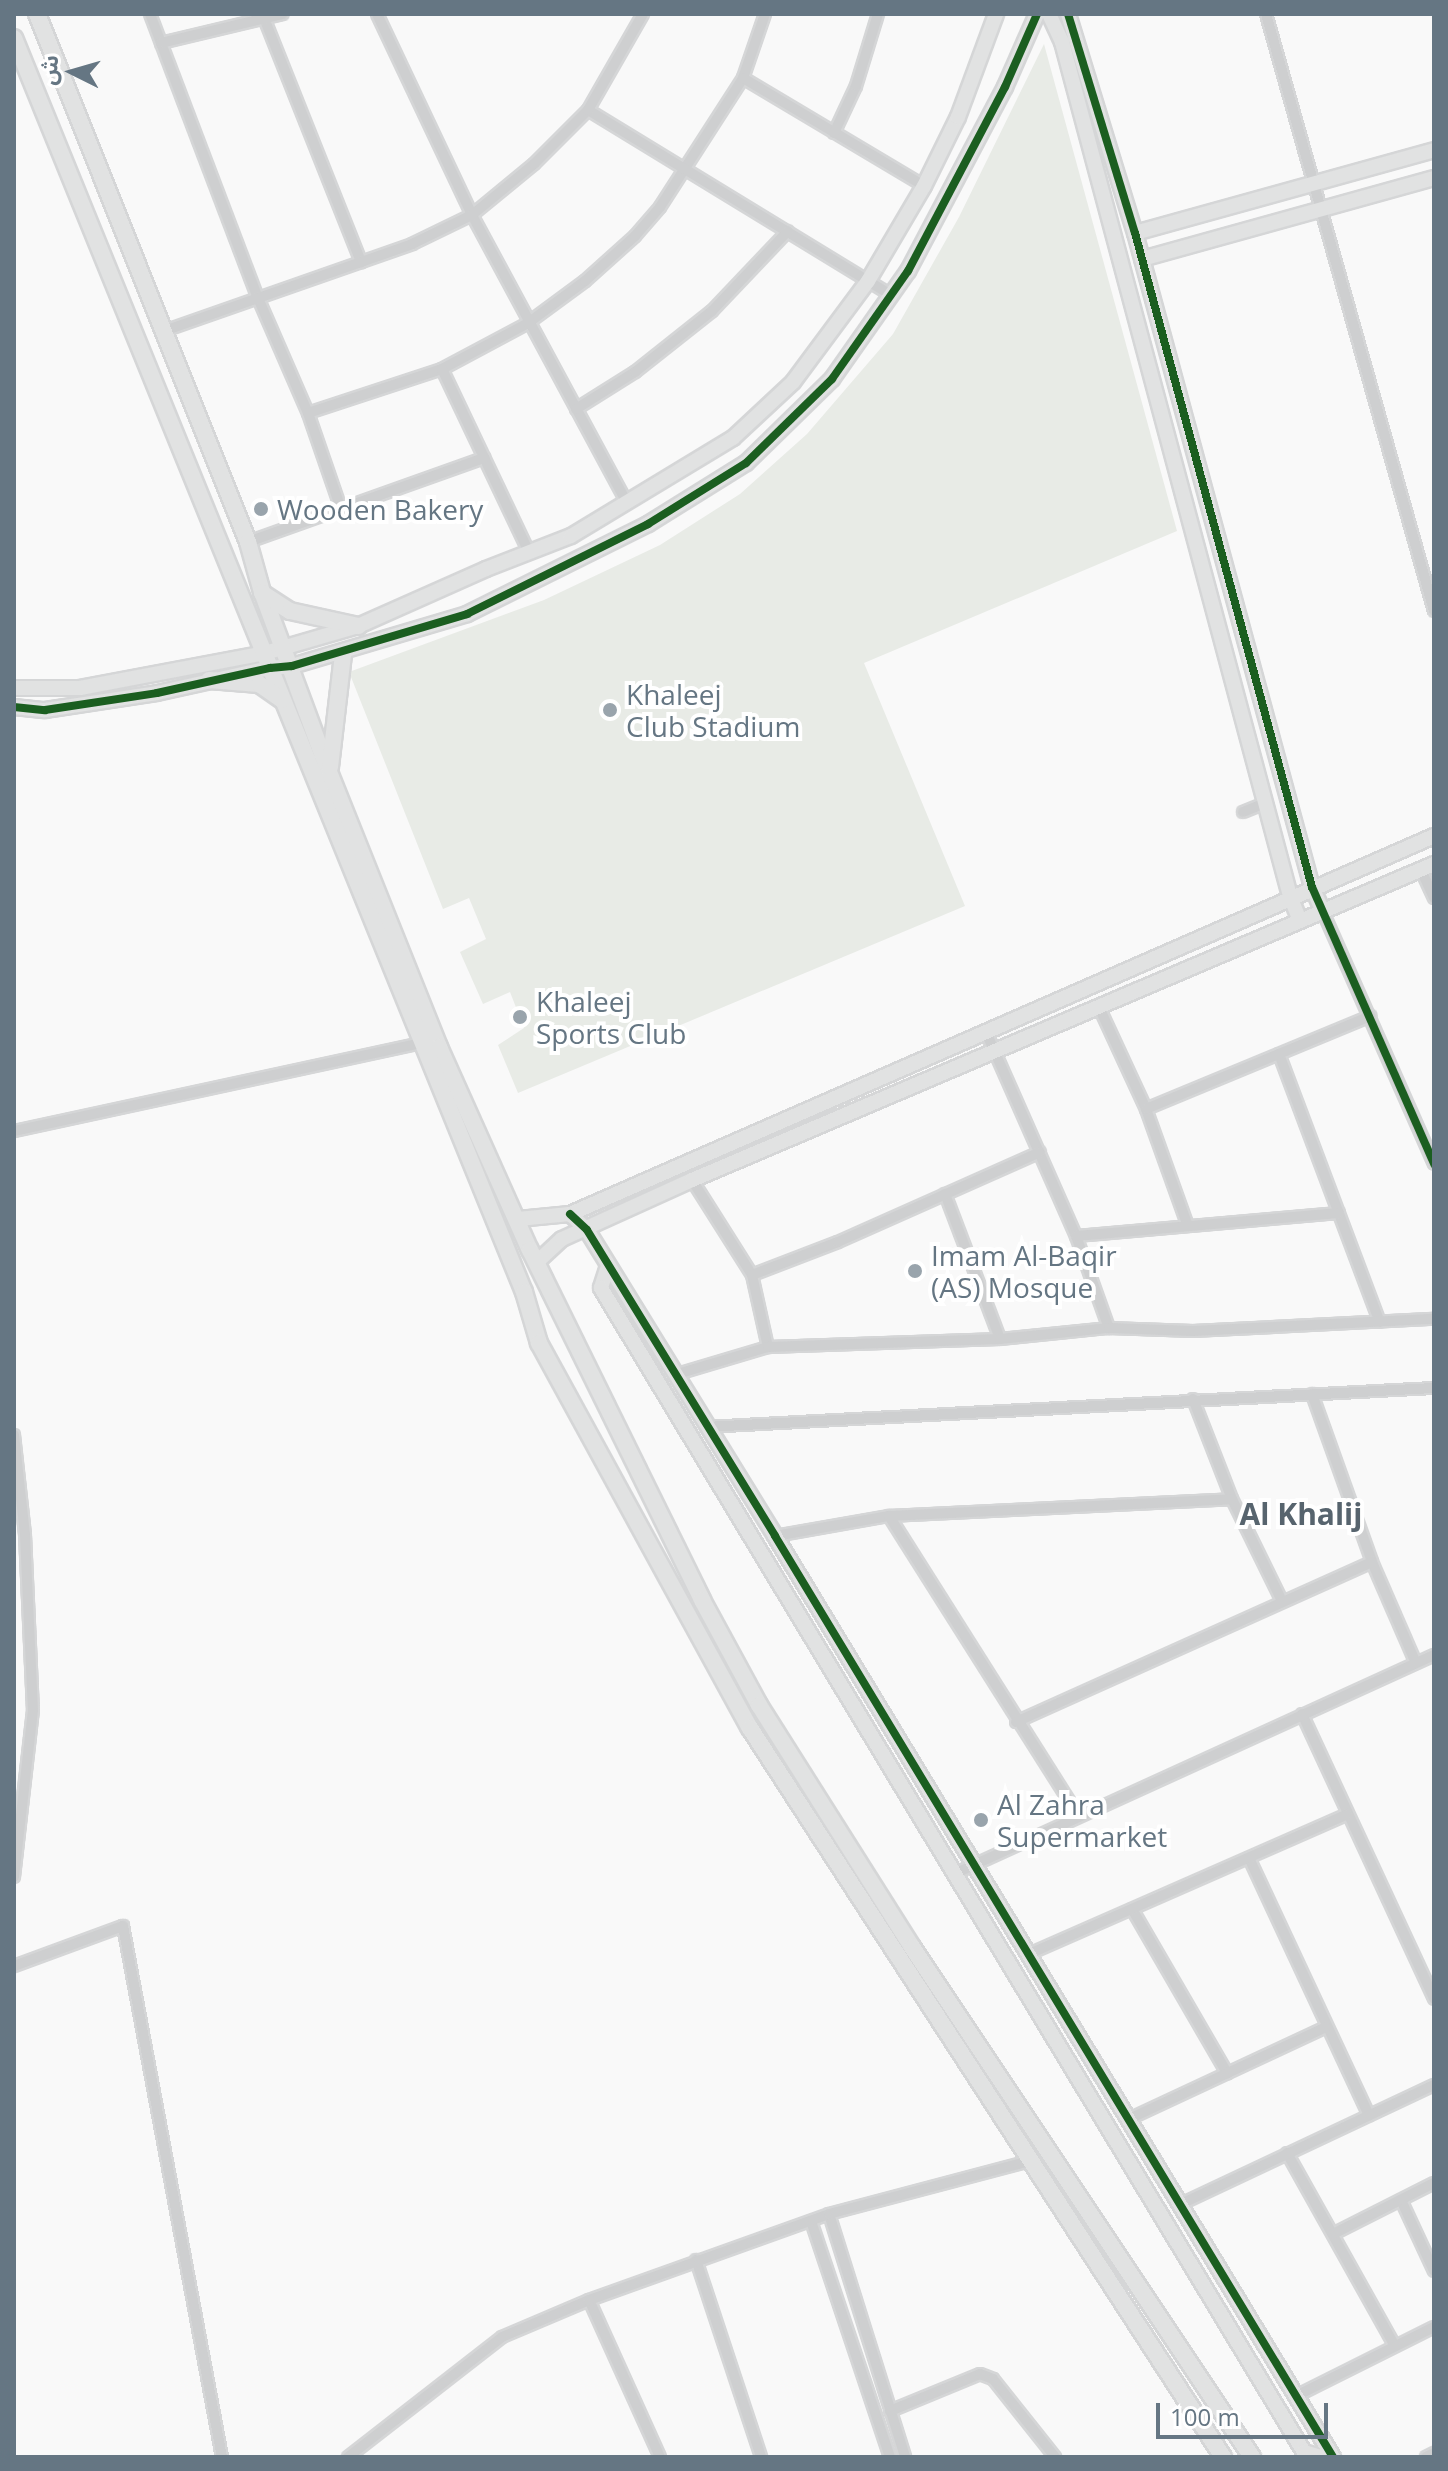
<!DOCTYPE html>
<meta charset="utf-8">
<style>
body{margin:0}
#map{position:relative;width:1448px;height:2471px;overflow:hidden;background:#f9f9f9;font-family:"Open Sans","Noto Sans Arabic",sans-serif}
div>[style]{position:absolute}
[style*='--x']{left:calc(var(--x)*1px);top:calc(var(--y)*1px);width:calc(var(--w)*1px);rotate:calc(var(--a)*1deg)}
.green>*{inset:0;background:#e8ebe6}
.roads{filter:drop-shadow(2px 0 #d5d6d7) drop-shadow(-2px 0 #d5d6d7) drop-shadow(0 2px #d5d6d7) drop-shadow(0 -2px #d5d6d7)}
.street>*{height:10px;margin:-5px;padding:0 5px;transform-origin:5px;border-radius:5px;background:#cecfd0}
.secondary>*{height:14px;margin:-7px;padding:0 7px;transform-origin:7px;border-radius:7px;background:#e1e2e2}
.primary>*{height:16px;margin:-8px;padding:0 8px;transform-origin:8px;border-radius:8px;background:#e1e2e2}
.cycleway>*{height:8px;margin:-4px;padding:0 4px;transform-origin:4px;border-radius:4px;background:#1b5e20}
.dots>*{width:22px;height:22px;translate:-50% -50%;box-sizing:border-box;border:4px solid #fff;border-radius:50%}
span{translate:-50% -50%;white-space:nowrap;text-align:center;line-height:1.15;-webkit-text-stroke:8px #fff;paint-order:stroke}
.poi-label{font-size:28px;color:#657683}
.left{translate:0 -50%;text-align:left}
.neighbourhood-label{font-size:30px;color:#57646e;font-weight:700}
.frame{position:absolute;inset:0;border:16px solid #657683;pointer-events:none}
.north{position:absolute;left:32px;top:32px;width:80px;height:80px;-webkit-text-stroke:6px #fff;paint-order:stroke;rotate:275deg;font-size:22px;font-weight:700;line-height:32px;text-align:center;color:#657683}
.north::after{content:'';display:block;margin:auto;width:28px;height:36px;background:#657683;clip-path:polygon(50% 0,100% 100%,50% 72%,0 100%)}
.scale{position:absolute;left:1156px;top:2403px;width:172px;height:36px;box-sizing:border-box;border:4px solid #657683;border-top:0;padding-left:10px;font-size:24px;line-height:28px;white-space:nowrap;color:#657683;-webkit-text-stroke:6px #fff;paint-order:stroke}
</style>
<div id="map">
<div class="green">
<div style="clip-path:polygon(1044px 44px,1177px 531px,864px 663px,965px 906px,518px 1093px,498px 1045px,524px 1028px,510px 992px,483px 1004px,460px 952px,486px 939px,469px 898px,443px 909px,349px 672px,544px 600px,660px 545px,740px 494px,807px 434px,893px 334px,959px 217px)"></div>
</div>
<div class="roads">
<div class="street">
<div style="--x:150;--y:14;--w:304;--a:69.2"></div>
<div style="--x:258;--y:298;--w:125;--a:66.5"></div>
<div style="--x:308;--y:413;--w:141;--a:-18.2"></div>
<div style="--x:442;--y:369;--w:98;--a:-28.1"></div>
<div style="--x:528;--y:323;--w:71;--a:-36.4"></div>
<div style="--x:585;--y:281;--w:67;--a:-42"></div>
<div style="--x:635;--y:236;--w:38;--a:-49"></div>
<div style="--x:660;--y:207;--w:153;--a:-57.2"></div>
<div style="--x:743;--y:78;--w:68;--a:-71"></div>
<div style="--x:377;--y:14;--w:222;--a:64.7"></div>
<div style="--x:472;--y:215;--w:327;--a:61.7"></div>
<div style="--x:1266;--y:14;--w:620;--a:74.28"></div>
<div style="--x:264;--y:18;--w:263;--a:68.3"></div>
<div style="--x:161;--y:43;--w:125;--a:-13.4"></div>
<div style="--x:743;--y:78;--w:211;--a:30.8"></div>
<div style="--x:588;--y:110;--w:355;--a:31.4"></div>
<div style="--x:834;--y:133;--w:52;--a:-64.9"></div>
<div style="--x:856;--y:86;--w:75;--a:-73"></div>
<div style="--x:164;--y:331;--w:263;--a:-19.3"></div>
<div style="--x:412;--y:244;--w:67;--a:-25.8"></div>
<div style="--x:472;--y:215;--w:80;--a:-39.4"></div>
<div style="--x:534;--y:164;--w:76;--a:-45"></div>
<div style="--x:588;--y:110;--w:111;--a:-60.2"></div>
<div style="--x:442;--y:369;--w:203;--a:64.6"></div>
<div style="--x:576;--y:409;--w:70;--a:-32.1"></div>
<div style="--x:635;--y:372;--w:98;--a:-38.4"></div>
<div style="--x:712;--y:311;--w:110;--a:-46.5"></div>
<div style="--x:308;--y:413;--w:102;--a:71"></div>
<div style="--x:248;--y:542;--w:251;--a:-19.6"></div>
<div style="--x:1243;--y:812;--w:24;--a:-22"></div>
<div style="--x:1421;--y:870;--w:31;--a:65"></div>
<div style="--x:1323;--y:912;--w:275;--a:66.2"></div>
<div style="--x:1098;--y:1005;--w:115;--a:65.2"></div>
<div style="--x:1146;--y:1109;--w:124;--a:70.3"></div>
<div style="--x:986;--y:1032;--w:223;--a:66.2"></div>
<div style="--x:1076;--y:1236;--w:98;--a:70.3"></div>
<div style="--x:1279;--y:1054;--w:286;--a:69.4"></div>
<div style="--x:1146;--y:1109;--w:243;--a:-22.5"></div>
<div style="--x:14;--y:1131;--w:416;--a:-12.2"></div>
<div style="--x:692;--y:1180;--w:112;--a:57.7"></div>
<div style="--x:752;--y:1275;--w:74;--a:77.5"></div>
<div style="--x:945;--y:1194;--w:155;--a:69.2"></div>
<div style="--x:1076;--y:1236;--w:264;--a:-5"></div>
<div style="--x:752;--y:1275;--w:92;--a:-21"></div>
<div style="--x:838;--y:1242;--w:221;--a:-24"></div>
<div style="--x:674;--y:1375;--w:98;--a:-16.6"></div>
<div style="--x:768;--y:1347;--w:232;--a:-2"></div>
<div style="--x:1000;--y:1339;--w:110;--a:-5.8"></div>
<div style="--x:1109;--y:1328;--w:84;--a:2"></div>
<div style="--x:1193;--y:1331;--w:241;--a:-2.9"></div>
<div style="--x:1312;--y:1394;--w:178;--a:70.3"></div>
<div style="--x:1372;--y:1562;--w:110;--a:66.5"></div>
<div style="--x:1193;--y:1399;--w:107;--a:68.7"></div>
<div style="--x:1232;--y:1499;--w:114;--a:63.9"></div>
<div style="--x:706;--y:1427;--w:729;--a:-3.07"></div>
<div style="--x:14;--y:1435;--w:101;--a:83.7"></div>
<div style="--x:25;--y:1535;--w:175;--a:87.4"></div>
<div style="--x:33;--y:1710;--w:168;--a:96.5"></div>
<div style="--x:889;--y:1516;--w:354;--a:57.7"></div>
<div style="--x:775;--y:1536;--w:116;--a:-10"></div>
<div style="--x:889;--y:1516;--w:343;--a:-2.8"></div>
<div style="--x:1302;--y:1714;--w:314;--a:65.1"></div>
<div style="--x:1016;--y:1722;--w:390;--a:-24.2"></div>
<div style="--x:1249;--y:1858;--w:284;--a:65"></div>
<div style="--x:954;--y:1874;--w:528;--a:-24.52"></div>
<div style="--x:1132;--y:1909;--w:190;--a:59.9"></div>
<div style="--x:1029;--y:1954;--w:348;--a:-23.7"></div>
<div style="--x:14;--y:1966;--w:116;--a:-20.2"></div>
<div style="--x:123;--y:1926;--w:540;--a:79.44"></div>
<div style="--x:1129;--y:2119;--w:217;--a:-25"></div>
<div style="--x:1287;--y:2153;--w:221;--a:60.8"></div>
<div style="--x:1401;--y:2200;--w:78;--a:65.1"></div>
<div style="--x:1181;--y:2204;--w:280;--a:-25.2"></div>
<div style="--x:829;--y:2214;--w:255;--a:72.6"></div>
<div style="--x:811;--y:2221;--w:249;--a:71.5"></div>
<div style="--x:1333;--y:2234;--w:113;--a:-26.8"></div>
<div style="--x:696;--y:2260;--w:207;--a:71.7"></div>
<div style="--x:1298;--y:2395;--w:152;--a:-26.6"></div>
<div style="--x:890;--y:2411;--w:97;--a:-22.3"></div>
<div style="--x:980;--y:2374;--w:14;--a:21"></div>
<div style="--x:993;--y:2379;--w:100;--a:51.5"></div>
<div style="--x:348;--y:2457;--w:195;--a:-37.9"></div>
<div style="--x:502;--y:2337;--w:95;--a:-23"></div>
<div style="--x:660;--y:2457;--w:172;--a:-114.3"></div>
<div style="--x:589;--y:2300;--w:255;--a:-19.7"></div>
<div style="--x:829;--y:2214;--w:207;--a:-14.8"></div>
<div style="--x:1426;--y:2457;--w:9;--a:-27"></div>
</div>
<div class="secondary">
<div style="--x:1049;--y:14;--w:31;--a:65"></div>
<div style="--x:1062;--y:42;--w:884;--a:75.05"></div>
<div style="--x:1290;--y:896;--w:27;--a:68"></div>
<div style="--x:1068;--y:14;--w:229;--a:73"></div>
<div style="--x:1135;--y:233;--w:678;--a:74.86"></div>
<div style="--x:1312;--y:887;--w:27;--a:66"></div>
<div style="--x:1135;--y:233;--w:310;--a:-15.5"></div>
<div style="--x:1142;--y:259;--w:303;--a:-15.5"></div>
<div style="--x:14;--y:688;--w:66;--a:0"></div>
<div style="--x:80;--y:688;--w:188;--a:-10.7"></div>
<div style="--x:265;--y:653;--w:97;--a:-16.2"></div>
<div style="--x:358;--y:626;--w:140;--a:-24"></div>
<div style="--x:486;--y:569;--w:91;--a:-21.2"></div>
<div style="--x:571;--y:536;--w:189;--a:-31.2"></div>
<div style="--x:733;--y:438;--w:82;--a:-43"></div>
<div style="--x:793;--y:382;--w:126;--a:-53.4"></div>
<div style="--x:868;--y:281;--w:110;--a:-59.5"></div>
<div style="--x:924;--y:186;--w:77;--a:-63.8"></div>
<div style="--x:958;--y:117;--w:110;--a:-69.7"></div>
<div style="--x:14;--y:707;--w:31;--a:6"></div>
<div style="--x:45;--y:710;--w:113;--a:-8.6"></div>
<div style="--x:157;--y:693;--w:116;--a:-12.5"></div>
<div style="--x:270;--y:668;--w:22;--a:-5"></div>
<div style="--x:292;--y:666;--w:183;--a:-16.5"></div>
<div style="--x:467;--y:614;--w:202;--a:-26.4"></div>
<div style="--x:648;--y:524;--w:115;--a:-31.9"></div>
<div style="--x:746;--y:463;--w:120;--a:-44.3"></div>
<div style="--x:832;--y:379;--w:132;--a:-54.9"></div>
<div style="--x:908;--y:271;--w:208;--a:-62.2"></div>
<div style="--x:1005;--y:87;--w:80;--a:-66.3"></div>
<div style="--x:570;--y:1214;--w:23;--a:43"></div>
<div style="--x:587;--y:1230;--w:359;--a:58.4"></div>
<div style="--x:775;--y:1536;--w:1077;--a:58.79"></div>
<div style="--x:518;--y:1219;--w:52;--a:-5.5"></div>
<div style="--x:570;--y:1214;--w:943;--a:-23.63"></div>
<div style="--x:536;--y:1263;--w:35;--a:-43"></div>
<div style="--x:562;--y:1239;--w:143;--a:-24.4"></div>
<div style="--x:692;--y:1180;--w:806;--a:-23.07"></div>
<div style="--x:608;--y:1266;--w:23;--a:108"></div>
<div style="--x:601;--y:1288;--w:1360;--a:58.87"></div>
<div style="--x:1304;--y:2452;--w:17;--a:17"></div>
</div>
<div class="primary">
<div style="--x:37;--y:14;--w:569;--a:68.22"></div>
<div style="--x:248;--y:542;--w:52;--a:74.4"></div>
<div style="--x:262;--y:592;--w:192;--a:69.6"></div>
<div style="--x:329;--y:772;--w:296;--a:68.2"></div>
<div style="--x:439;--y:1047;--w:222;--a:65.9"></div>
<div style="--x:530;--y:1250;--w:390;--a:63.8"></div>
<div style="--x:702;--y:1600;--w:119;--a:61.5"></div>
<div style="--x:759;--y:1705;--w:286;--a:57.7"></div>
<div style="--x:912;--y:1947;--w:613;--a:56.31"></div>
<div style="--x:14;--y:38;--w:1354;--a:67.87"></div>
<div style="--x:524;--y:1292;--w:53;--a:73.6"></div>
<div style="--x:539;--y:1343;--w:439;--a:61.3"></div>
<div style="--x:750;--y:1728;--w:869;--a:57.02"></div>
<div style="--x:262;--y:593;--w:33;--a:33"></div>
<div style="--x:290;--y:611;--w:70;--a:12.4"></div>
<div style="--x:209;--y:680;--w:50;--a:4.6"></div>
<div style="--x:259;--y:684;--w:28;--a:35"></div>
<div style="--x:330;--y:767;--w:114;--a:-83.4"></div>
</div>
</div>
<div class="cycleway">
<div style="--x:1068;--y:14;--w:229;--a:73"></div>
<div style="--x:1135;--y:233;--w:678;--a:74.86"></div>
<div style="--x:1312;--y:887;--w:303;--a:66.2"></div>
<div style="--x:14;--y:707;--w:31;--a:6"></div>
<div style="--x:45;--y:710;--w:113;--a:-8.6"></div>
<div style="--x:157;--y:693;--w:116;--a:-12.5"></div>
<div style="--x:270;--y:668;--w:22;--a:-5"></div>
<div style="--x:292;--y:666;--w:183;--a:-16.5"></div>
<div style="--x:467;--y:614;--w:202;--a:-26.4"></div>
<div style="--x:648;--y:524;--w:115;--a:-31.9"></div>
<div style="--x:746;--y:463;--w:120;--a:-44.3"></div>
<div style="--x:832;--y:379;--w:132;--a:-54.9"></div>
<div style="--x:908;--y:271;--w:208;--a:-62.2"></div>
<div style="--x:1005;--y:87;--w:80;--a:-66.3"></div>
<div style="--x:570;--y:1214;--w:23;--a:43"></div>
<div style="--x:587;--y:1230;--w:359;--a:58.4"></div>
<div style="--x:775;--y:1536;--w:1077;--a:58.79"></div>
</div>
<div class="dots">
<div style="left:261px;top:509px;background:#99a4ac"></div>
<div style="left:610px;top:710px;background:#99a4ac"></div>
<div style="left:520px;top:1017px;background:#99a4ac"></div>
<div style="left:915px;top:1271px;background:#99a4ac"></div>
<div style="left:981px;top:1820px;background:#99a4ac"></div>
</div>
<div class="poi-label">
<span class="left" style="left:277px;top:509px">Wooden Bakery</span>
<span class="left" style="left:626px;top:710px">Khaleej<br>Club Stadium</span>
<span class="left" style="left:536px;top:1017px">Khaleej<br>Sports Club</span>
<span class="left" style="left:931px;top:1271px">Imam Al-Baqir<br>(AS) Mosque</span>
<span class="left" style="left:997px;top:1820px">Al Zahra<br>Supermarket</span>
</div>
<div class="neighbourhood-label">
<span style="left:1301px;top:1514px">Al Khalij</span>
</div>
<div class="frame"></div>
<div class="north">ش</div>
<div class="scale">100 m</div>
</div>
